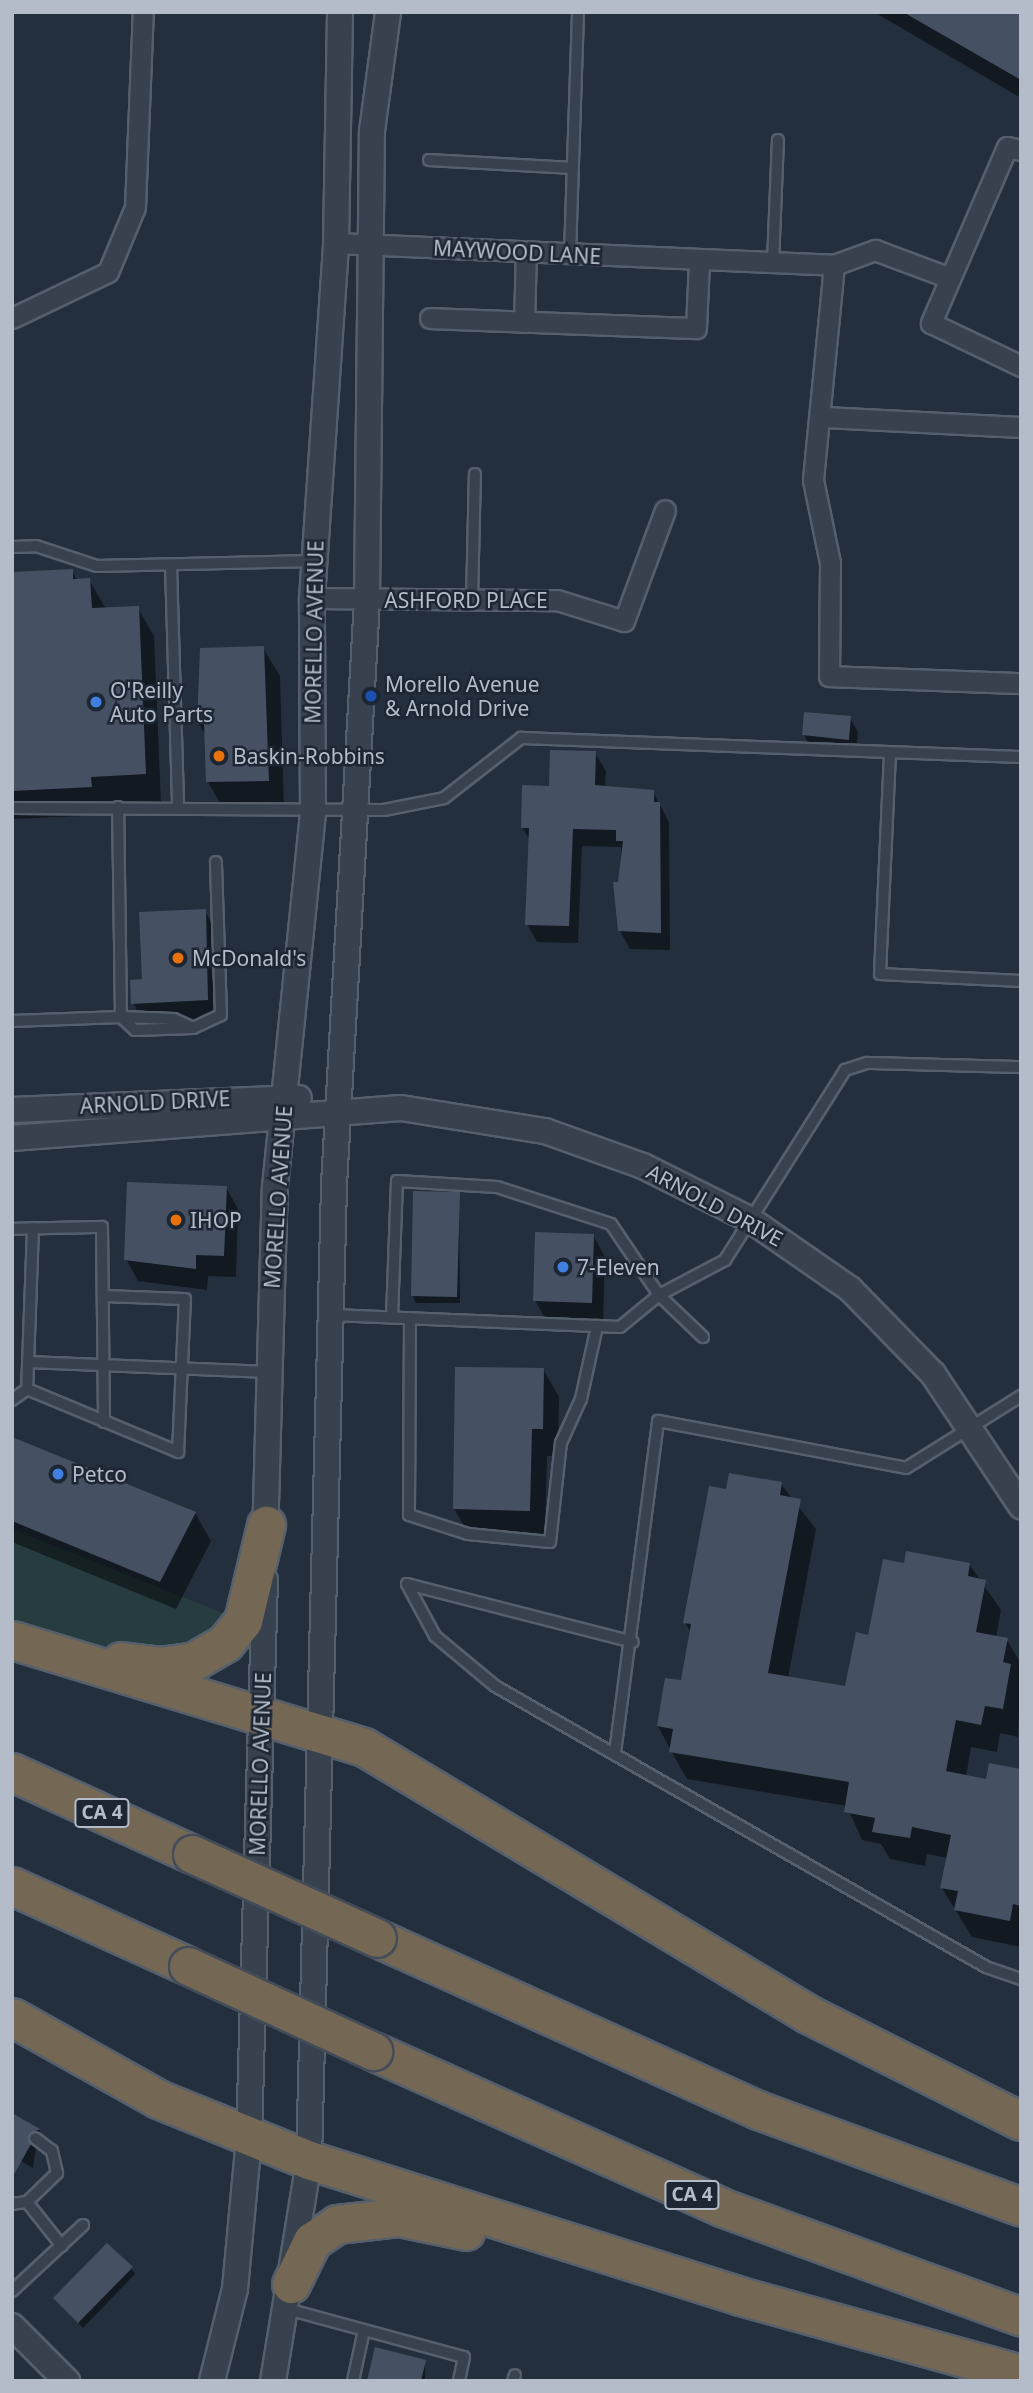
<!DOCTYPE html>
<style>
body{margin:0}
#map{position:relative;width:1033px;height:2393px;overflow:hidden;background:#242f3e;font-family:"Noto Sans",sans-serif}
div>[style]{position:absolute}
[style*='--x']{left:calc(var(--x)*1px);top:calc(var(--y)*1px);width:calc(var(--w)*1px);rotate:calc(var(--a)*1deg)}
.green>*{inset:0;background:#263c3f}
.shadow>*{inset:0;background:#0007}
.building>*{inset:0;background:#455162}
.roads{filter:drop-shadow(2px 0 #565f6c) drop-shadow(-2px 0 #565f6c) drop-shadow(0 2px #565f6c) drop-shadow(0 -2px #565f6c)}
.service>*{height:10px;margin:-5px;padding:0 5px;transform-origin:5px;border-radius:5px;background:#38414e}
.minor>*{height:19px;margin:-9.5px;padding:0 9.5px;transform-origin:9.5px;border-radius:9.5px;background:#38414e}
.tertiary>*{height:24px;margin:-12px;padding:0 12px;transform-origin:12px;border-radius:12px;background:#38414e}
.motorway>*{height:37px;margin:-18.5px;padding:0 18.5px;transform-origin:18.5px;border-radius:18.5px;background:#746855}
.bridges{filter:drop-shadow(2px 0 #434c59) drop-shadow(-2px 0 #434c59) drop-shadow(0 2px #434c59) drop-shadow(0 -2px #434c59)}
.motorway-bridge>*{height:37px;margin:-18.5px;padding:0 18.5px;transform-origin:18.5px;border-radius:18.5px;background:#746855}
.dots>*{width:19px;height:19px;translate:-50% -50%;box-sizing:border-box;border:4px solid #1d2633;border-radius:50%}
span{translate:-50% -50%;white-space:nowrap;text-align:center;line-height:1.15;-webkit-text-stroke:5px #1d2633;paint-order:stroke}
.shield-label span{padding:2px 5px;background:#1d2633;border:2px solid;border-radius:5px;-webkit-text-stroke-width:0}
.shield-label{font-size:19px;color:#b4bcc9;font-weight:700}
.street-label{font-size:21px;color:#b4bcc9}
.poi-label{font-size:21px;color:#b4bcc9}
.left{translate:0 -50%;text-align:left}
.frame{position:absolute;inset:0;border:14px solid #b4bcc9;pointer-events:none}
</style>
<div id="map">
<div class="green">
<div style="clip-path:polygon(12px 1529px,243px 1621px,194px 1661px,12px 1640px)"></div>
</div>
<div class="shadow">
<div style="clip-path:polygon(1021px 12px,1021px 98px,874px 12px)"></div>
<div style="clip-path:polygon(72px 571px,77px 580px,89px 580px,106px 609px,138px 608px,154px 636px,161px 802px,106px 804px,107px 815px,12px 819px,12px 574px)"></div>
<div style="clip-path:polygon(263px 648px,280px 676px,284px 808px,224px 810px,208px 782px,206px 736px,199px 724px)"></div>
<div style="clip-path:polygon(850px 718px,858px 732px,856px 753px,812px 749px,804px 735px)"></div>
<div style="clip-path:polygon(595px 753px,606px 771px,605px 787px,653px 792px,669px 822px,670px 950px,630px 949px,620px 931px,621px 847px,582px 846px,578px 943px,537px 942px,527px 924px,530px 841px,522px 827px,551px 788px)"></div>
<div style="clip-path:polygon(205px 911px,217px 933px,220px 1021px,145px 1024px,133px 1003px,143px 981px)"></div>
<div style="clip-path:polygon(226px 1187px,238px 1209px,236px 1277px,208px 1276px,207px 1290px,138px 1281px,126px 1259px)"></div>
<div style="clip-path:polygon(459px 1194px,460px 1303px,416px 1303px,413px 1296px)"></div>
<div style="clip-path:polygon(593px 1235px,605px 1257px,603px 1324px,547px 1322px,535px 1300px)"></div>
<div style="clip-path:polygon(543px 1369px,559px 1397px,558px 1456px,547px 1456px,545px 1538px,471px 1537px,454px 1509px)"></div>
<div style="clip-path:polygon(12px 1439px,195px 1513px,211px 1541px,176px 1609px,12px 1542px)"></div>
<div style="clip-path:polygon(781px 1484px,816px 1529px,788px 1678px,847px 1688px,906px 1565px,969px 1564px,1001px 1610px,996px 1638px,1007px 1640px,1021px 1664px,1018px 1737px,1000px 1733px,997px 1752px,971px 1747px,966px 1777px,987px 1781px,1021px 1771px,1021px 1947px,972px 1937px,942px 1888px,948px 1858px,927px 1854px,925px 1866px,890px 1859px,881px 1844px,862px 1840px,847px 1806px,687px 1779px,671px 1751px,658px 1726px,683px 1682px,691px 1633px,685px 1622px,727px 1491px)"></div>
<div style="clip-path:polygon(12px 2115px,39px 2130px,47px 2143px,36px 2148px,33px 2168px,12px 2156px)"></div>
<div style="clip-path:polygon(131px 2268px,135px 2274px,83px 2328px,56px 2299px)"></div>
<div style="clip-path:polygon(425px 2362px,425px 2381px,369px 2381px)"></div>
</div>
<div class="building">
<div style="clip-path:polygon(903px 12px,1021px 12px,1021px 80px)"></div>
<div style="clip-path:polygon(73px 569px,73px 579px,90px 578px,92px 608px,139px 606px,146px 774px,91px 777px,92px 787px,12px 791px,12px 572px)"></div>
<div style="clip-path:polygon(264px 646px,269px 781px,206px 782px,204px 724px,197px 724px,200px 648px)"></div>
<div style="clip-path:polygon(804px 712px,851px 716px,849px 740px,802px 735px)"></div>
<div style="clip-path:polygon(550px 750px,596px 751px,595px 785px,654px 790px,654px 802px,660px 802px,661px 933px,618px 931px,613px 882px,618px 882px,623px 841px,616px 841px,616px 830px,573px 829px,569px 926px,525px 925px,529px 828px,521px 828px,522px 785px,549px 786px)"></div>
<div style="clip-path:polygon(206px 909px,208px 1000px,131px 1004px,130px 980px,142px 979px,139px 912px)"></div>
<div style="clip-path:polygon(127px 1182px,227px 1186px,224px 1256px,196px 1255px,196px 1269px,124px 1260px)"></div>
<div style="clip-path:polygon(413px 1191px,460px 1192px,457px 1297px,411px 1296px)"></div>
<div style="clip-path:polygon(535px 1232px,594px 1234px,592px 1303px,533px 1301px)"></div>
<div style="clip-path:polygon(455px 1367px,544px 1368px,543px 1429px,532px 1429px,530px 1511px,453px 1509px)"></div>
<div style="clip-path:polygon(12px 1437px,196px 1512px,160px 1582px,12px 1521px)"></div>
<div style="clip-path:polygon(729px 1473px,782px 1482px,780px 1495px,801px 1499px,768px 1673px,845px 1686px,856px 1632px,868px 1635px,883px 1559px,904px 1563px,906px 1551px,970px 1563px,968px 1576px,986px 1580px,976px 1632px,1008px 1638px,1003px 1662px,1011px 1664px,1003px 1709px,985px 1706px,981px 1725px,956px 1720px,946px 1771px,986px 1779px,989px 1763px,1021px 1769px,1021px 1906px,1013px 1904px,1010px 1921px,954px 1910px,958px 1891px,940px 1888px,951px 1835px,912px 1827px,910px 1838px,872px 1832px,875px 1818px,844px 1812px,849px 1782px,669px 1752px,673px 1729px,657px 1726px,665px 1678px,681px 1680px,691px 1624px,683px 1623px,709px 1486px,726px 1489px)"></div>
<div style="clip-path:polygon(12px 2113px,40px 2129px,29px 2134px,31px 2144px,12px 2178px)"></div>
<div style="clip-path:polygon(107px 2243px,133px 2267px,78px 2323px,53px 2298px)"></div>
<div style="clip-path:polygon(375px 2347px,426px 2360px,421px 2381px,367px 2381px)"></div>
</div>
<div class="roads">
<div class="service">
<div style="--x:429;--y:160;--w:144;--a:3.2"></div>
<div style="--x:570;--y:254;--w:242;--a:-88.1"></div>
<div style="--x:773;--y:263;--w:123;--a:-87.7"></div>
<div style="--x:12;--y:547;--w:24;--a:-2"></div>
<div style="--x:36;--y:546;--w:64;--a:18.2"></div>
<div style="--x:97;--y:566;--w:216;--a:-1.3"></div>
<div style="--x:171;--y:566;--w:241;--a:88.3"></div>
<div style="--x:472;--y:602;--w:128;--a:-88.7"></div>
<div style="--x:890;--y:753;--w:221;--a:92.6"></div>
<div style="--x:880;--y:974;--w:141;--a:2.8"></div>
<div style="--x:12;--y:808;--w:372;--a:0.3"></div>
<div style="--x:384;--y:810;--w:61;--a:-11.3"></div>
<div style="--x:444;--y:798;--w:98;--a:-37.9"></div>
<div style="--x:521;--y:738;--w:500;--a:2.18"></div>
<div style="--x:121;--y:1017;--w:53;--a:2.2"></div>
<div style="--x:174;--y:1019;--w:21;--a:25"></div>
<div style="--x:193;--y:1028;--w:31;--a:-25"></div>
<div style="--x:221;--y:1015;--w:153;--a:-91.9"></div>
<div style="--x:121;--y:1017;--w:19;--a:43"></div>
<div style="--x:135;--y:1030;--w:57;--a:-2"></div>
<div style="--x:12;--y:1021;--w:109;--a:-2.1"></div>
<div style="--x:121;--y:1017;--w:210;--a:-90.8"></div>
<div style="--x:33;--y:1228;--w:161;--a:92.1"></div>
<div style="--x:27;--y:1389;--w:164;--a:22.6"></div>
<div style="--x:178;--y:1452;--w:153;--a:-87.4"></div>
<div style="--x:185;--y:1299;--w:82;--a:-177.9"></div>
<div style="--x:12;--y:1229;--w:90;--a:-1.3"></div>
<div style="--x:102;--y:1227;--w:195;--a:89.4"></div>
<div style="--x:332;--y:1315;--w:288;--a:2.4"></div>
<div style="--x:620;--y:1327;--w:50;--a:-39.4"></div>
<div style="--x:659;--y:1295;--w:75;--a:-27.9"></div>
<div style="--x:725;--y:1260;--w:225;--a:-57.7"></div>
<div style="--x:845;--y:1070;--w:23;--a:-18"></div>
<div style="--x:867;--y:1063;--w:154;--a:1.5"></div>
<div style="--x:392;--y:1317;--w:136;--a:-87.9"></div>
<div style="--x:397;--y:1181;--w:100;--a:3.4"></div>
<div style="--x:497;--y:1187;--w:120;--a:18"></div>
<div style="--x:611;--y:1224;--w:86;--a:55.9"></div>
<div style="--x:659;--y:1295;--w:61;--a:43.7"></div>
<div style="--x:410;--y:1318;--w:197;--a:90.3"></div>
<div style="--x:409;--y:1515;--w:62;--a:17.9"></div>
<div style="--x:468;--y:1534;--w:82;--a:5.6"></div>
<div style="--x:550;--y:1542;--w:100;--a:-83.7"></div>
<div style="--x:561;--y:1443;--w:48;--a:-65.6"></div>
<div style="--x:581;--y:1399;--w:75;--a:-77.6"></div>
<div style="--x:28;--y:1362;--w:241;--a:2.4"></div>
<div style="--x:12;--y:1400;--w:19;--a:-36"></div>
<div style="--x:407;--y:1584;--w:59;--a:61.7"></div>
<div style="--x:435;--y:1636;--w:78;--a:39.8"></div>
<div style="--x:495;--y:1686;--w:566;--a:29.78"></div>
<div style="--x:986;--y:1967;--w:37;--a:19"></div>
<div style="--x:407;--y:1584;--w:233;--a:14.4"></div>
<div style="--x:615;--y:1753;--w:335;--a:-82.6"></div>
<div style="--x:658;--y:1421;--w:252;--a:10.7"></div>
<div style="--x:906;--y:1468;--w:136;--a:-32.1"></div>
<div style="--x:27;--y:2202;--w:56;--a:51.5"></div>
<div style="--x:12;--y:2204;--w:15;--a:-8"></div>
<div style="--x:27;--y:2202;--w:42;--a:-44"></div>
<div style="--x:57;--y:2173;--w:23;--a:-103"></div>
<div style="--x:52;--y:2151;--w:21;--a:-143"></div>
<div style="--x:12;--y:2291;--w:97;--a:-42.9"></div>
<div style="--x:287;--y:2309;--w:183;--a:15.2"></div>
<div style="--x:464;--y:2357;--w:25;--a:102"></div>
<div style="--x:353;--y:2381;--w:52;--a:-77.8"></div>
<div style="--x:513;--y:2381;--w:6;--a:-72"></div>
</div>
<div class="minor">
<div style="--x:1021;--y:150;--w:14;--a:-168"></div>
<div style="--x:1007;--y:147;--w:192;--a:113.4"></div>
<div style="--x:931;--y:323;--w:100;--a:25.5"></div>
<div style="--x:336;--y:243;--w:498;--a:2.5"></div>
<div style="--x:834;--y:265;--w:44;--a:-20.1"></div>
<div style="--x:875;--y:250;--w:80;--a:20.5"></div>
<div style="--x:834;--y:265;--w:216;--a:95.6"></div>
<div style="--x:813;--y:480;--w:85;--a:78.4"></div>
<div style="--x:830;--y:563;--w:113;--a:90.5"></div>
<div style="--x:829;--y:676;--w:192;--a:2.1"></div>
<div style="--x:12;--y:318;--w:106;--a:-25.6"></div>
<div style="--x:108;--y:272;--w:70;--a:-67.4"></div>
<div style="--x:135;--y:207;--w:195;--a:-87.7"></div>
<div style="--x:430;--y:318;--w:266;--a:2.2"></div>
<div style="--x:696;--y:328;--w:67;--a:-87.4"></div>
<div style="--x:524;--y:322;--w:70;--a:-88.4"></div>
<div style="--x:824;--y:417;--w:197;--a:2.9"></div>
<div style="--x:312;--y:598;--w:245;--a:0.5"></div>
<div style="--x:557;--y:600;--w:70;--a:17.4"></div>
<div style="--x:624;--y:621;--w:118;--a:-69.7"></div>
</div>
<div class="tertiary">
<div style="--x:12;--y:1110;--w:287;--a:-2.4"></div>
<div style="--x:12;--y:1138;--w:390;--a:-4.4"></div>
<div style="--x:401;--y:1108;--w:146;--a:9.1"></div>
<div style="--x:545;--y:1131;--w:104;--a:19.7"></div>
<div style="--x:643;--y:1166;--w:119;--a:26.6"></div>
<div style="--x:749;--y:1219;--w:123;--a:34.7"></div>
<div style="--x:850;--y:1289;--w:119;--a:45.7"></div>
<div style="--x:933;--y:1374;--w:159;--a:56.3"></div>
<div style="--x:265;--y:1540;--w:353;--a:-88.4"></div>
<div style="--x:275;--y:1187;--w:376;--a:-84.2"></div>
<div style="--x:313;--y:813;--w:215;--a:-90.3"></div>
<div style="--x:312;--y:598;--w:356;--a:-86.1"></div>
<div style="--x:336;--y:243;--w:231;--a:-89"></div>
<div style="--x:12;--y:2326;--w:78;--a:45"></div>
<div style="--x:212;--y:2381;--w:95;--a:-76"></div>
<div style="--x:235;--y:2289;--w:152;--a:-84.7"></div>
<div style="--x:249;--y:2138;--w:558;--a:-88.36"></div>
<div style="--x:273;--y:2381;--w:224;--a:-80.7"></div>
<div style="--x:309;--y:2160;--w:975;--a:-88.53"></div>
<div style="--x:334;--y:1185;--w:586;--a:-86.77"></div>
<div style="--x:367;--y:600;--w:469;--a:-89.4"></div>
<div style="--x:372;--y:131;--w:120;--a:-82.3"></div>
</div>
<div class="motorway">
<div style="--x:12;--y:1640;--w:368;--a:16.9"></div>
<div style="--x:364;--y:1747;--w:518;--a:31.02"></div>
<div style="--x:808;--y:2014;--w:238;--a:26.7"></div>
<div style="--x:121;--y:1661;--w:39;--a:7"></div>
<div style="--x:160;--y:1666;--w:34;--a:-8"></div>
<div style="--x:194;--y:1661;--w:36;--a:-30"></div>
<div style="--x:225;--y:1643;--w:28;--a:-51"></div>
<div style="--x:243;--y:1621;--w:99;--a:-76.5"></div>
<div style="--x:12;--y:1772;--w:198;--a:24.5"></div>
<div style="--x:12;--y:1886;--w:193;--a:24.4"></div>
<div style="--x:377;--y:1938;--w:418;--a:24.3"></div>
<div style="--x:758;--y:2110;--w:280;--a:20.2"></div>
<div style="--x:12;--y:2017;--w:167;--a:29.3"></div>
<div style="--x:158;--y:2099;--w:163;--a:22"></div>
<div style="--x:309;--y:2160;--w:452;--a:17.5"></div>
<div style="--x:740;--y:2296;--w:292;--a:15.5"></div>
<div style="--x:373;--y:2051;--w:381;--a:24.1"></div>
<div style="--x:721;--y:2207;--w:320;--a:20.1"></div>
<div style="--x:291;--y:2284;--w:48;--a:-64"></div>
<div style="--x:312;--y:2241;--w:30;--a:-34"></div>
<div style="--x:337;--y:2224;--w:61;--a:-6.5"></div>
<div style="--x:398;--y:2217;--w:69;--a:11.6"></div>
</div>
</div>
<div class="bridges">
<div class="motorway-bridge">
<div style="--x:192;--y:1854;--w:203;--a:24.4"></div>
<div style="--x:188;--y:1966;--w:204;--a:24.7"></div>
</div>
</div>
<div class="dots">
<div style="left:371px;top:696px;background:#1a4fb4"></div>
<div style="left:96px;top:702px;background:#3f7fe0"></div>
<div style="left:219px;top:756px;background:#e8710a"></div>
<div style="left:178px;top:958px;background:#e8710a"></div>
<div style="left:176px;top:1220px;background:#e8710a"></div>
<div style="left:563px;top:1267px;background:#3f7fe0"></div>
<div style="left:58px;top:1474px;background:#3f7fe0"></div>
</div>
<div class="shield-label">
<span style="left:102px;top:1813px">CA 4</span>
<span style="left:692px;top:2195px">CA 4</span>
</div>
<div class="street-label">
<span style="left:517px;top:252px;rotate:3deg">MAYWOOD LANE</span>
<span style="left:466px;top:600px">ASHFORD PLACE</span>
<span style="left:314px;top:632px;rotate:-89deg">MORELLO AVENUE</span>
<span style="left:155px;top:1102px;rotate:-3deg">ARNOLD DRIVE</span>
<span style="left:278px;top:1197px;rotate:-86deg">MORELLO AVENUE</span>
<span style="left:715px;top:1205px;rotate:28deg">ARNOLD DRIVE</span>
<span style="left:260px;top:1764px;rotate:-88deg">MORELLO AVENUE</span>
</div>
<div class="poi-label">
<span class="left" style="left:385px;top:696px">Morello Avenue<br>&amp; Arnold Drive</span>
<span class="left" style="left:110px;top:702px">O'Reilly<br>Auto Parts</span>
<span class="left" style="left:233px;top:756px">Baskin-Robbins</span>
<span class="left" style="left:192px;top:958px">McDonald's</span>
<span class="left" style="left:190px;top:1220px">IHOP</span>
<span class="left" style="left:577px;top:1267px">7-Eleven</span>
<span class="left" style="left:72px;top:1474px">Petco</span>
</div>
<div class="frame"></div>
</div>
